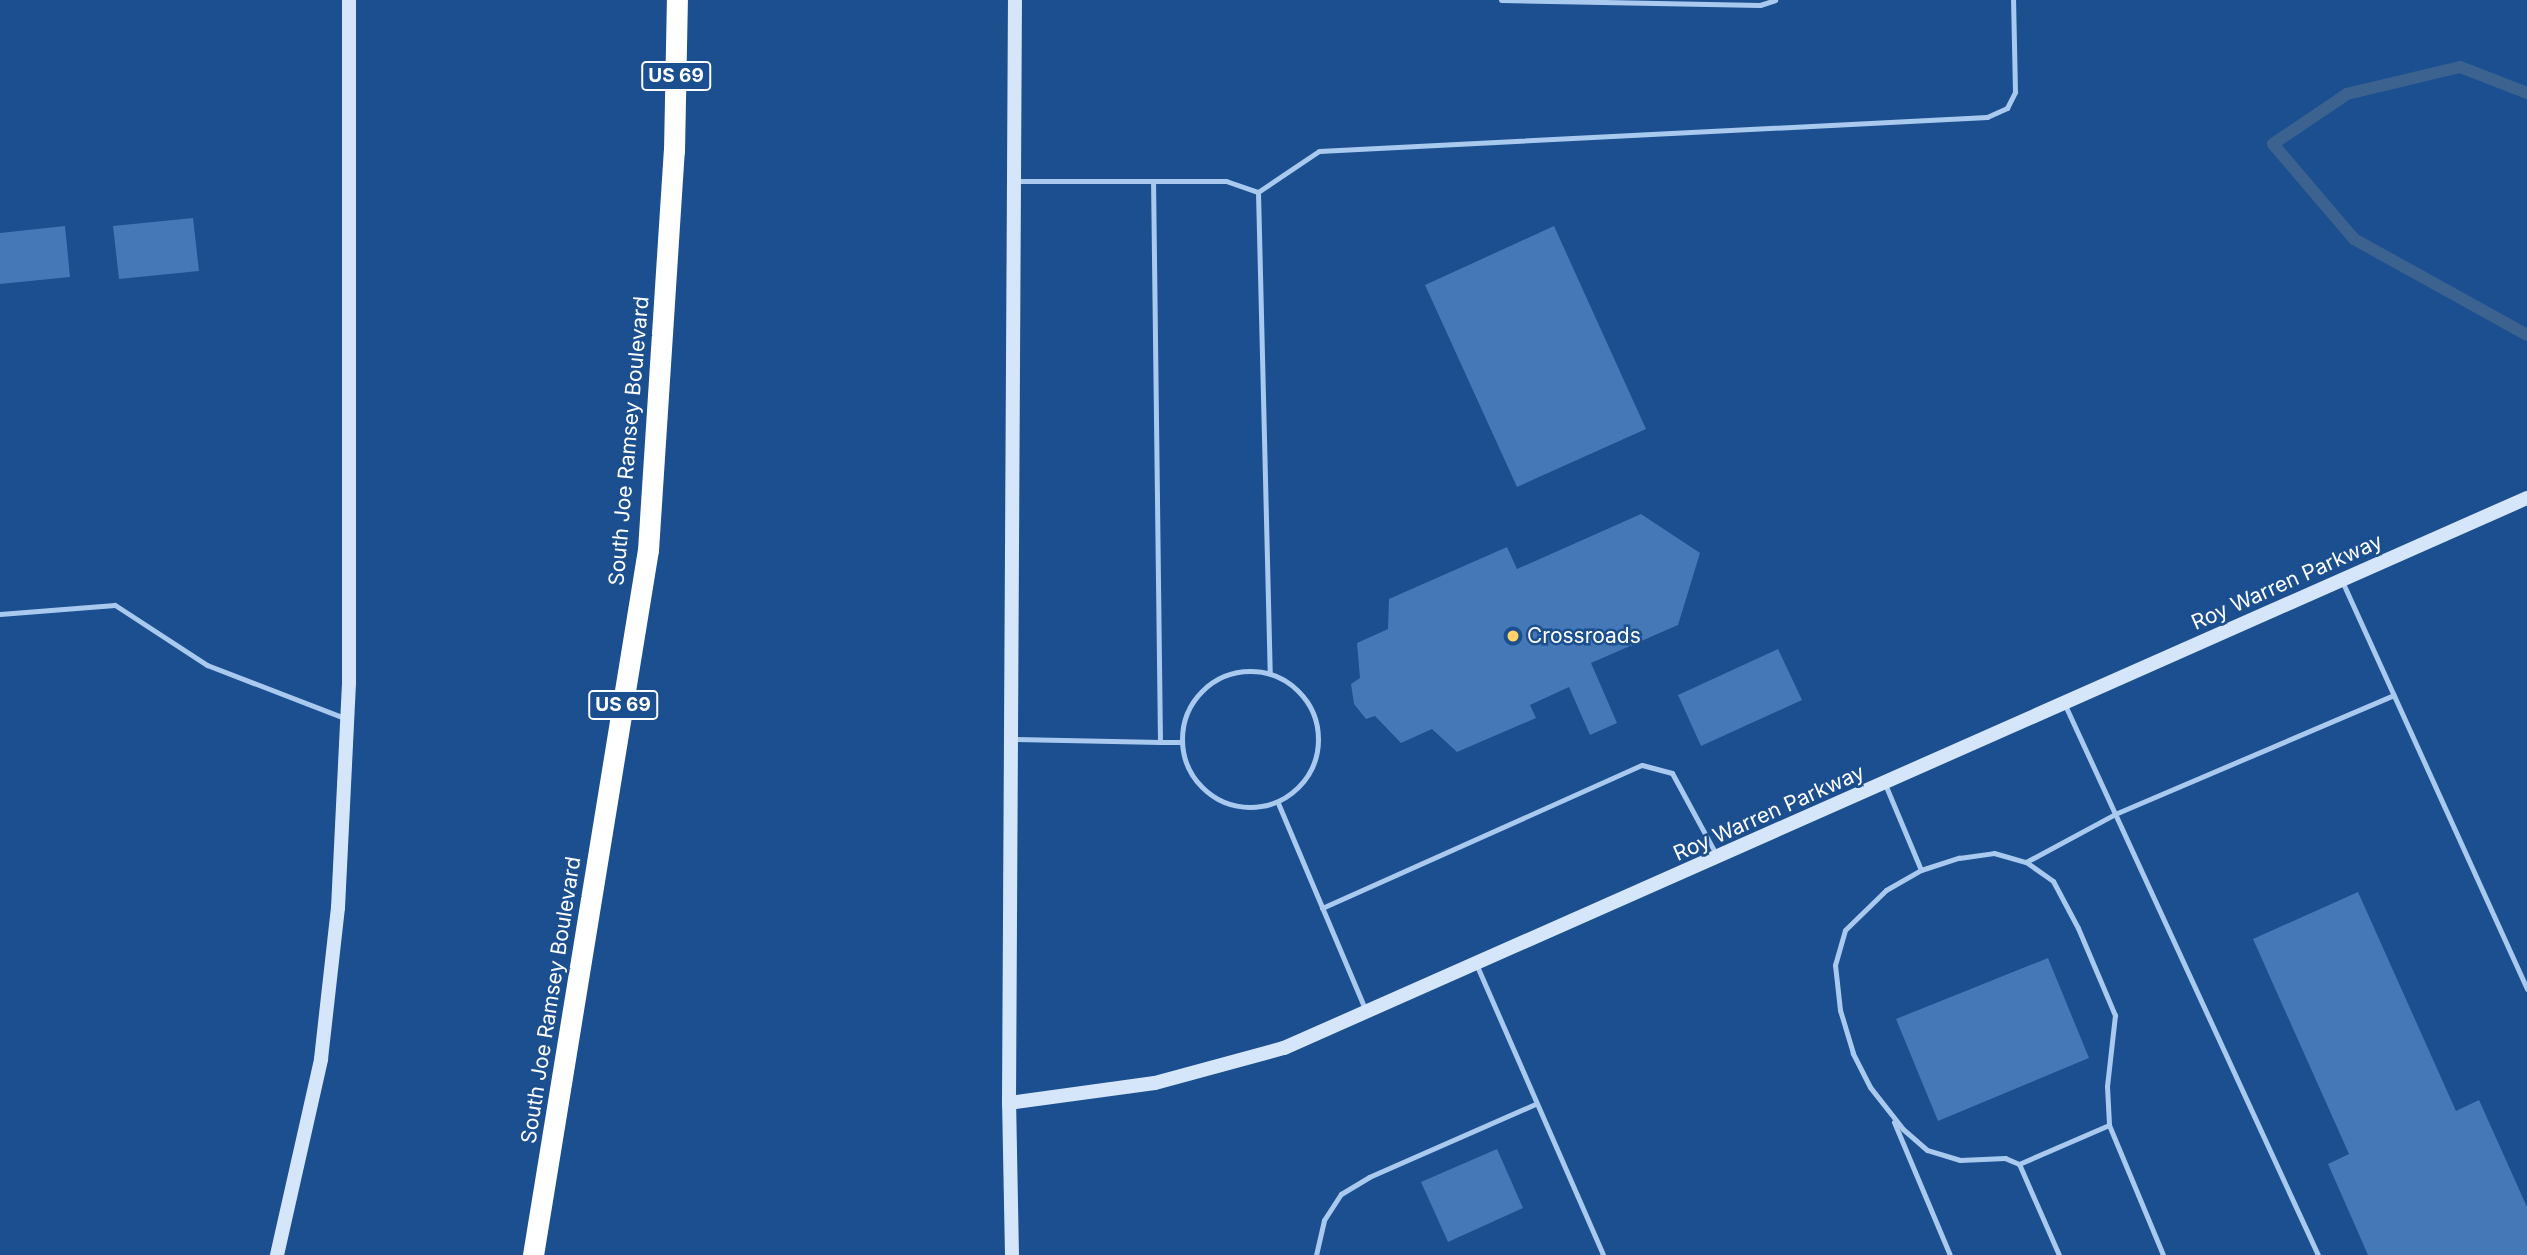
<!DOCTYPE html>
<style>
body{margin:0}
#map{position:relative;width:2527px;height:1255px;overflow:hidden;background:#1b4f8f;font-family:Inter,sans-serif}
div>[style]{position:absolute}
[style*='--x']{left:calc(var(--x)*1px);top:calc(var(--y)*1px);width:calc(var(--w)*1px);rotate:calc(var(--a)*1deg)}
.stream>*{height:12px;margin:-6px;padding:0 6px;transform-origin:6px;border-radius:6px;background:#3c6290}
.building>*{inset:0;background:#4478b7}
.lane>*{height:5px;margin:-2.5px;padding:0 2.5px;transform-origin:2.5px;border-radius:2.5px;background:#a9c9ee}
.lane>.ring{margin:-2.5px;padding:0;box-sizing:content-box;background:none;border:5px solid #a9c9ee;border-radius:50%}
.secondary>*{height:14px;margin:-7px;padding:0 7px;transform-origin:7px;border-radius:7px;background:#d6e6fa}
.highway>*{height:21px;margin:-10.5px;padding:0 10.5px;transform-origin:10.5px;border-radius:10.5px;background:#fff}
.dots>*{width:19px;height:19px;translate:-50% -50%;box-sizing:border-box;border:4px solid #1b4f8f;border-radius:50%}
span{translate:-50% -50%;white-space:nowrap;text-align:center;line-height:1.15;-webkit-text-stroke:5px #1b4f8f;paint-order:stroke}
.shield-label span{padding:2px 5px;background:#1b4f8f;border:2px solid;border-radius:5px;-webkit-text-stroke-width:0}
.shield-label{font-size:19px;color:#fff;font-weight:700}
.street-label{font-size:21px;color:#fff}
.poi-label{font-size:21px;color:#fff}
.left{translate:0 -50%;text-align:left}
</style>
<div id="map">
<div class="stream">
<div style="--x:2527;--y:93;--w:72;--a:-158.8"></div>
<div style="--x:2460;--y:67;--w:116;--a:166.6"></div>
<div style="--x:2347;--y:94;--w:89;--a:146"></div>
<div style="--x:2273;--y:144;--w:125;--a:49.5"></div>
<div style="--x:2354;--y:239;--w:198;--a:29"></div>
</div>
<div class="building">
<div style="clip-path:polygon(193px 218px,199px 271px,119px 279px,113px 226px)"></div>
<div style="clip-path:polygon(65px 226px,70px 277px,0 284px,0 233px)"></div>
<div style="clip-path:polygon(1554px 226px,1646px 429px,1517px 487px,1425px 285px)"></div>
<div style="clip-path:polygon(1641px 514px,1700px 553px,1678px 625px,1591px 663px,1617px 723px,1590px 735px,1569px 687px,1530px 705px,1536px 718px,1457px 752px,1432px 729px,1401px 743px,1375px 716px,1366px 719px,1354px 704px,1351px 684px,1360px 678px,1357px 643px,1388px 629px,1389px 599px,1507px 547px,1517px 569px)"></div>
<div style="clip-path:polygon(1778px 649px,1802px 700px,1701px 746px,1678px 695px)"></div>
<div style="clip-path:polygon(2358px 892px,2456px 1111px,2479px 1100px,2527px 1207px,2527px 1255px,2368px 1255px,2328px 1164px,2349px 1154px,2253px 939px)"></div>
<div style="clip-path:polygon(2048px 958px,2089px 1058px,1938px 1121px,1896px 1019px)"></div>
<div style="clip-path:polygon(1497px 1149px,1523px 1208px,1448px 1242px,1421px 1182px)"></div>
</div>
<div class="lane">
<div style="--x:1501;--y:0;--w:259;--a:1.1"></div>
<div style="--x:1760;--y:5;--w:16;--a:-18"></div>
<div style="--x:1016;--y:181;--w:137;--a:0"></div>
<div style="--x:1258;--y:192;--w:481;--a:88.6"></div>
<div style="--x:2342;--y:581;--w:448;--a:65.6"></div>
<div style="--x:0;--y:614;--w:115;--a:-4.5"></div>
<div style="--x:115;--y:605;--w:110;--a:33.1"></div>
<div style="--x:207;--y:665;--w:147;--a:21.1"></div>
<div class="ring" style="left:1182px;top:671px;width:131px;height:131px"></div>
<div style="--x:2065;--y:705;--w:605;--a:65.3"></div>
<div style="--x:1012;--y:739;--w:148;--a:1.2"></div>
<div style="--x:1160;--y:742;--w:561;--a:-90.71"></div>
<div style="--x:1153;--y:181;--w:73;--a:0"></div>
<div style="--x:1226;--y:181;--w:34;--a:19"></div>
<div style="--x:1258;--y:192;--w:73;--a:-33.9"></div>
<div style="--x:1319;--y:151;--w:669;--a:-2.91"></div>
<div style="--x:1987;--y:117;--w:22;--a:-24"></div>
<div style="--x:2007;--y:108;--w:18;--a:-63"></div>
<div style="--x:2015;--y:92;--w:92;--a:-91.2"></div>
<div style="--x:1160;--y:742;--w:21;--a:0"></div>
<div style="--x:1885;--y:784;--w:93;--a:67.3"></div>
<div style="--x:1278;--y:803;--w:224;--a:67.1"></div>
<div style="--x:2026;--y:862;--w:101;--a:-28.3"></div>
<div style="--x:2115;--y:814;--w:303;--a:-23.1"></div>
<div style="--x:1322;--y:908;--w:350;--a:-24.1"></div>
<div style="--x:1642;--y:765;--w:31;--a:15"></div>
<div style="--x:1672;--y:773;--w:92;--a:61.5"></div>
<div style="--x:1477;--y:966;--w:315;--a:66.4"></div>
<div style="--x:1894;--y:1122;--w:144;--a:67.2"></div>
<div style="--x:2019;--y:1164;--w:98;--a:-23.4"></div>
<div style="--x:1316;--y:1255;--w:36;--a:-77"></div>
<div style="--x:1324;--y:1220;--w:31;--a:-57"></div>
<div style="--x:1341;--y:1194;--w:33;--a:-31"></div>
<div style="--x:1369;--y:1177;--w:181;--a:-23.7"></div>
<div style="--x:2059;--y:1255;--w:99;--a:-113.7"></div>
<div style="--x:2019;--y:1164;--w:15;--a:-157"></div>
<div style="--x:2005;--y:1158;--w:45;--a:177.5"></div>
<div style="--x:1960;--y:1160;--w:34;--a:-163"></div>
<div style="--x:1927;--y:1150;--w:32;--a:-139"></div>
<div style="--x:1903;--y:1129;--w:53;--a:-128.2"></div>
<div style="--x:1870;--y:1087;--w:38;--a:-117"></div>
<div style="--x:1853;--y:1053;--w:45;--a:-106.8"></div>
<div style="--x:1840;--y:1010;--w:45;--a:-96.3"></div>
<div style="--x:1835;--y:965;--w:36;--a:-74"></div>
<div style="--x:1845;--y:930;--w:57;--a:-44.3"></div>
<div style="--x:1886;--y:890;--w:40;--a:-29.7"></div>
<div style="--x:1921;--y:870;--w:40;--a:-18"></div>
<div style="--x:1959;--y:858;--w:35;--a:-8"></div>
<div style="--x:1994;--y:853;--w:33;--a:16"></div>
<div style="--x:2026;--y:862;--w:33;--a:35"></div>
<div style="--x:2053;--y:881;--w:53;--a:62"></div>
<div style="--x:2078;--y:928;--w:95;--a:67"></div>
<div style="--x:2115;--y:1015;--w:71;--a:96.4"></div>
<div style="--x:2107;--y:1086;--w:39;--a:87"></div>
<div style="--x:2109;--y:1125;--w:141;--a:67.4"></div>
</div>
<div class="secondary">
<div style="--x:1009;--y:1103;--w:147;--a:-7.8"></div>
<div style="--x:1155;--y:1083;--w:134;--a:-15.2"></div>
<div style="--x:1284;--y:1048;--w:1359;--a:-23.87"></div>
<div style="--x:277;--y:1255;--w:201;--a:-77.3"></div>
<div style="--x:321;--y:1059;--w:152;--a:-83.6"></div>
<div style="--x:338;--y:908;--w:225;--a:-87.2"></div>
<div style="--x:349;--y:683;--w:683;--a:-90"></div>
<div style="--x:1012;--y:1255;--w:152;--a:-91.1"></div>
<div style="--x:1009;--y:1103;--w:1103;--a:-89.69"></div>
</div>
<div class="highway">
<div style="--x:533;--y:1255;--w:714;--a:-80.74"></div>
<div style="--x:648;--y:550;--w:400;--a:-86.3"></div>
<div style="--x:674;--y:151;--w:151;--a:-88.9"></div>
</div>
<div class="dots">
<div style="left:1513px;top:636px;background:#ffd166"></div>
</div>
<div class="shield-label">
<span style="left:676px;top:76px">US 69</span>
<span style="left:623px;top:705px">US 69</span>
</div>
<div class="street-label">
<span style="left:629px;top:441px;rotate:-85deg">South Joe Ramsey Boulevard</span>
<span style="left:2287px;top:582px;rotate:-24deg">Roy Warren Parkway</span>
<span style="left:1769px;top:813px;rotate:-24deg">Roy Warren Parkway</span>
<span style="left:551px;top:1000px;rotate:-81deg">South Joe Ramsey Boulevard</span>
</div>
<div class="poi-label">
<span class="left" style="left:1527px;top:636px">Crossroads</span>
</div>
</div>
